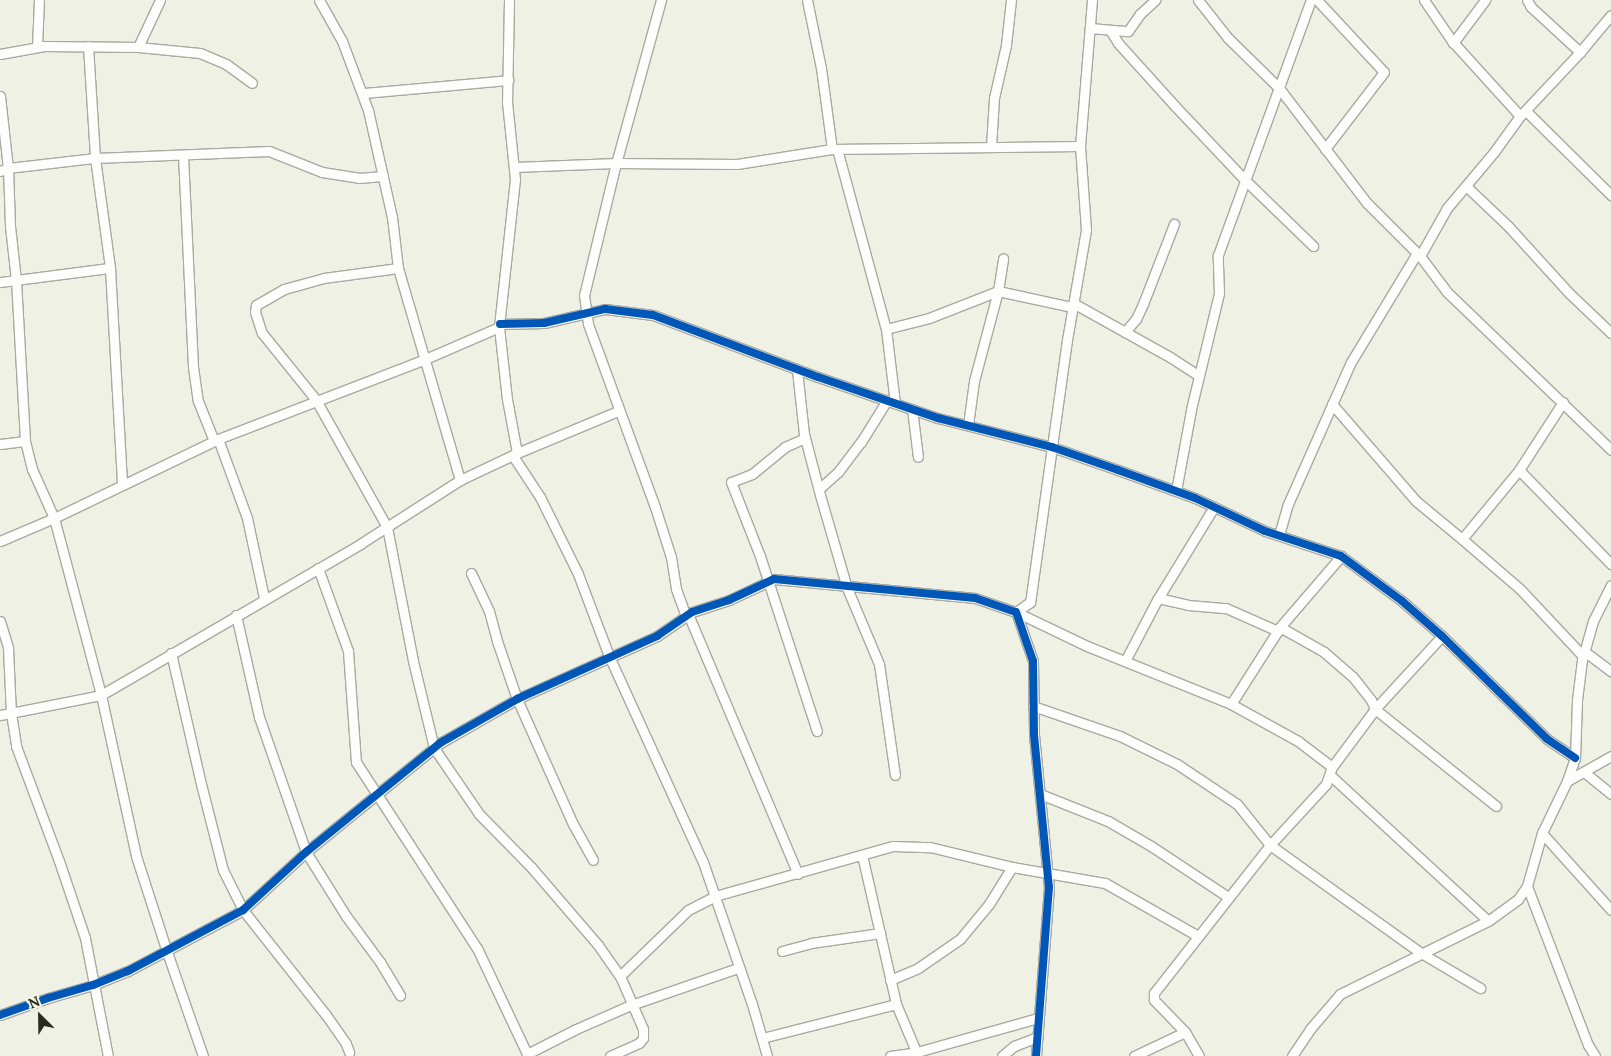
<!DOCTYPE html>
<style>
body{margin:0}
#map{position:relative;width:1611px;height:1056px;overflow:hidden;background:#f0f1e5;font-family:Lora,serif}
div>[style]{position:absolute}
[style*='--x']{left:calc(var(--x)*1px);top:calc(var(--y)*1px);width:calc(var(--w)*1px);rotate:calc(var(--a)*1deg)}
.roads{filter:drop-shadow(1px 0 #a8a9a0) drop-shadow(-1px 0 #a8a9a0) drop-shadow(0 1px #a8a9a0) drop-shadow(0 -1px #a8a9a0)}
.minor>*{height:9px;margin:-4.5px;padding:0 4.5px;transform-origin:4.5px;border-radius:4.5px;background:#fdfdfb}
.cycleway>*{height:8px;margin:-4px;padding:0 4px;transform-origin:4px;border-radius:4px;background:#0057b8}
span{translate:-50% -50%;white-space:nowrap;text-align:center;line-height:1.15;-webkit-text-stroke:4.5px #f4f7df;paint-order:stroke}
.north{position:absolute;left:15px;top:991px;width:50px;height:50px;-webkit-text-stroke:4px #f4f7df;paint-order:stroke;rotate:337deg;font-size:14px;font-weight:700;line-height:20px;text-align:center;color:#2a2b23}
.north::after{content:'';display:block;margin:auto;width:18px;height:22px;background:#2a2b23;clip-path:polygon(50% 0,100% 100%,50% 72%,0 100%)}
</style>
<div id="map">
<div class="roads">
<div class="minor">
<div style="--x:319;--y:0;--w:47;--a:60.7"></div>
<div style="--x:342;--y:41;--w:74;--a:69.4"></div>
<div style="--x:368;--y:110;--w:110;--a:77.4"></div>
<div style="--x:392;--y:217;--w:51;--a:83.3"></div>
<div style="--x:398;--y:268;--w:221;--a:73.7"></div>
<div style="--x:509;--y:0;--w:102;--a:91.1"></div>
<div style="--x:507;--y:102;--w:77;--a:84.1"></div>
<div style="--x:515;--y:179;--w:149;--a:96.2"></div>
<div style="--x:499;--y:327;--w:72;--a:83.7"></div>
<div style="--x:507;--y:399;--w:55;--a:79.5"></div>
<div style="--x:661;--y:0;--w:169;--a:105.4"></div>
<div style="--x:616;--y:163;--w:136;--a:103.6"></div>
<div style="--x:584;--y:295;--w:29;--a:82"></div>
<div style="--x:588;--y:324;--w:195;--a:69.9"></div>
<div style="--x:655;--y:507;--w:52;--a:72.3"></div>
<div style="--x:671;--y:557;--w:32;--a:81"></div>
<div style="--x:676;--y:589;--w:29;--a:70"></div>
<div style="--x:807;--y:0;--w:69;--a:78.4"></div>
<div style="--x:821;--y:68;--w:82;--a:82.3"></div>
<div style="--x:1092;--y:0;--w:146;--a:94.7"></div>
<div style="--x:1080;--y:146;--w:84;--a:85.9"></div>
<div style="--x:1086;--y:230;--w:112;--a:99.8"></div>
<div style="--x:1067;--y:340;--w:265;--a:98"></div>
<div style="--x:1030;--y:602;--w:17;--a:144"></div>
<div style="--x:1016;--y:612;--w:79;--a:25.6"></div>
<div style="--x:1087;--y:646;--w:155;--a:21.9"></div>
<div style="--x:1231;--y:704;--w:77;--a:28.9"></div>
<div style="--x:1298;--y:741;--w:43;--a:37.4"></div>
<div style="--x:1198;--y:0;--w:48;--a:51.7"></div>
<div style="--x:1228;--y:38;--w:71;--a:44.4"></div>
<div style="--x:1279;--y:88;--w:145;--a:52.6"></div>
<div style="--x:1367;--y:203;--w:75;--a:45"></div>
<div style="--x:1420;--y:256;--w:45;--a:53.1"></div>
<div style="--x:1447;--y:292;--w:228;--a:43.9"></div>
<div style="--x:1317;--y:0;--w:98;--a:47.1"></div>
<div style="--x:1384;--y:72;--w:97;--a:127.5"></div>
<div style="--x:1424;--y:0;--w:50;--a:55.7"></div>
<div style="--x:1452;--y:41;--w:101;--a:47.8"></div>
<div style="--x:1527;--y:0;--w:8;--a:60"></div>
<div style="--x:1531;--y:7;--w:67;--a:42.6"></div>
<div style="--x:1090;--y:28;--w:38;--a:5"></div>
<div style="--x:1128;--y:31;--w:21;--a:-55"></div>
<div style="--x:1140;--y:14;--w:21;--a:-43"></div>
<div style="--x:1110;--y:30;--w:15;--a:58"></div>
<div style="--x:1118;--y:43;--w:84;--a:47.9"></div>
<div style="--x:1174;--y:105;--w:103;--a:46.6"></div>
<div style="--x:1245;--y:180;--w:95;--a:44.1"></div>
<div style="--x:1453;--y:43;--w:54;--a:-53.3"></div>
<div style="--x:88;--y:46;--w:112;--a:86.4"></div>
<div style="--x:95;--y:158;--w:111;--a:82.2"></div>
<div style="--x:110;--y:268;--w:217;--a:86.8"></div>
<div style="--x:37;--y:47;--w:47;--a:-87.6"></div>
<div style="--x:138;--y:47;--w:62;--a:5.5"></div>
<div style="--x:200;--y:53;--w:28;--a:23"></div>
<div style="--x:226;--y:64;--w:32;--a:36"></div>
<div style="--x:0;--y:54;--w:45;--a:-10.3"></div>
<div style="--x:44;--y:46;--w:94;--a:0.6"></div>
<div style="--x:138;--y:47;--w:52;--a:-64.9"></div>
<div style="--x:363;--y:93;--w:146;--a:-5.1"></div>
<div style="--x:0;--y:96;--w:72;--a:83.7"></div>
<div style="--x:8;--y:168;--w:58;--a:88"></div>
<div style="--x:10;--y:226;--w:54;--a:83.7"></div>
<div style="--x:16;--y:280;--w:161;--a:86.8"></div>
<div style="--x:25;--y:441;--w:29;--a:76"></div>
<div style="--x:32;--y:469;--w:54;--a:65.8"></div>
<div style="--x:54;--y:518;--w:183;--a:75.1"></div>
<div style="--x:101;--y:695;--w:165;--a:77.7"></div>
<div style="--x:136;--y:856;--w:101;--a:72.1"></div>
<div style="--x:167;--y:952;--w:110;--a:70.9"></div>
<div style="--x:1526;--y:111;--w:120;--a:44.7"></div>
<div style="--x:991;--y:147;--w:49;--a:-86.5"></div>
<div style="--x:994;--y:98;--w:54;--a:-77.2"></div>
<div style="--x:1006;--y:45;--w:45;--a:-83.7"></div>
<div style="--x:837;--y:149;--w:187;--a:74.8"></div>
<div style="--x:886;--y:329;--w:75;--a:83.1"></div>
<div style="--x:183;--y:155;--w:212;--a:87.3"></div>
<div style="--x:193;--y:367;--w:34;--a:82"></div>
<div style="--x:198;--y:401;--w:43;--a:68.2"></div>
<div style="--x:514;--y:167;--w:102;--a:-2.2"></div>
<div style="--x:616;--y:163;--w:121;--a:0.5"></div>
<div style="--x:737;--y:164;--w:96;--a:-9"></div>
<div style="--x:832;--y:149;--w:248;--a:-0.7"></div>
<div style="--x:0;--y:171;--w:9;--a:-21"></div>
<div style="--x:8;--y:168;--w:88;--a:-6.6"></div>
<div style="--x:95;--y:158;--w:174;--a:-2.3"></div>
<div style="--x:269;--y:151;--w:57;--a:21.6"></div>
<div style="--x:322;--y:172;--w:37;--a:9"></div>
<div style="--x:359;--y:178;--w:24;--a:-5"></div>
<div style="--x:1466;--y:186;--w:58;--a:43.6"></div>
<div style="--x:1508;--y:226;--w:91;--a:47.7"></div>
<div style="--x:1569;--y:293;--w:58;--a:43.6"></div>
<div style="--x:1420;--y:256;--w:55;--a:-60.6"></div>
<div style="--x:1447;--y:208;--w:73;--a:-50"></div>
<div style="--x:1494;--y:152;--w:44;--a:-54.2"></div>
<div style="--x:1520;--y:116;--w:88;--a:-46.8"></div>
<div style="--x:1580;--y:52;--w:48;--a:-50"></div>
<div style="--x:398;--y:268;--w:75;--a:172.3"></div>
<div style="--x:324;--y:278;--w:41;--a:164.6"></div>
<div style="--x:284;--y:289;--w:32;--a:150"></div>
<div style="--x:256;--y:305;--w:7;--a:98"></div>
<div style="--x:255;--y:312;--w:22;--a:72"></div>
<div style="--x:262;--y:333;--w:86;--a:51.1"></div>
<div style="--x:316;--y:400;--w:145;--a:60.8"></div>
<div style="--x:387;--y:527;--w:136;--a:79"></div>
<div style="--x:413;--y:661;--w:89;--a:76.4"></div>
<div style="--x:434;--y:748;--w:80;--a:55.7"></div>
<div style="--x:479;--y:814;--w:74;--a:45.5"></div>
<div style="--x:531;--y:867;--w:103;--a:49.3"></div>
<div style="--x:598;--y:945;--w:38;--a:55"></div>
<div style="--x:620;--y:976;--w:58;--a:66.5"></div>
<div style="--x:643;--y:1029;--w:9;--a:90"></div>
<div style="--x:643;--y:1038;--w:6;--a:129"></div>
<div style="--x:639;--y:1043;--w:32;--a:156"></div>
<div style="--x:0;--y:282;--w:111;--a:-7.3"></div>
<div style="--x:1073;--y:303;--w:111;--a:29.1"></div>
<div style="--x:1170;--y:357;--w:33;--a:33"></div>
<div style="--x:500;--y:324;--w:44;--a:-1.3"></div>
<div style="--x:544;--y:323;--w:63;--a:-12.9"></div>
<div style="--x:605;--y:309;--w:48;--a:7.1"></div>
<div style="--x:653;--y:315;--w:176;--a:20.6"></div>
<div style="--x:818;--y:377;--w:127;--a:18.9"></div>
<div style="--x:938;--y:418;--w:118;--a:14.3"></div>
<div style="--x:1052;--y:447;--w:70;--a:19.2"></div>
<div style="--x:1118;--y:470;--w:82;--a:20"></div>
<div style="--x:1195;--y:498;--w:77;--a:25.2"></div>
<div style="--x:1265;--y:531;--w:80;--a:18.2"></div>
<div style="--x:1341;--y:556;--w:76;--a:36.4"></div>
<div style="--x:1402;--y:601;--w:53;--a:41.2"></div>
<div style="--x:1442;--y:636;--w:147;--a:44.4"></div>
<div style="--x:1547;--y:739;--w:34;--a:34"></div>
<div style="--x:886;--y:329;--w:44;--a:-14.3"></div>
<div style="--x:929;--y:318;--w:74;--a:-21.4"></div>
<div style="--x:998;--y:291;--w:76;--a:12.2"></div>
<div style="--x:1125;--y:332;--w:17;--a:-50"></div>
<div style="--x:1136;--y:319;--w:17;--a:-65"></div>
<div style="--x:1143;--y:304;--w:86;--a:-68.8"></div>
<div style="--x:797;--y:370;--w:64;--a:83.8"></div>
<div style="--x:804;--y:434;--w:63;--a:75.3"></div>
<div style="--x:820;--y:495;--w:97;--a:73.8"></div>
<div style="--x:847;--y:588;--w:82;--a:67.2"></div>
<div style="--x:879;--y:664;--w:112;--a:81.8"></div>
<div style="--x:1563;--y:402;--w:81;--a:122.9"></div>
<div style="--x:1519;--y:470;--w:89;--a:129.6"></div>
<div style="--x:1462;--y:539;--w:78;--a:40.8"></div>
<div style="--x:1521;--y:590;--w:91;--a:46.8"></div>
<div style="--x:1332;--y:404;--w:128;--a:49.1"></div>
<div style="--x:1416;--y:501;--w:60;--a:39.6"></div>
<div style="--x:912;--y:409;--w:48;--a:82.9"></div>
<div style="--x:968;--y:425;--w:44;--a:-82.2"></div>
<div style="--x:974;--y:381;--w:93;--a:-75.1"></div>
<div style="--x:998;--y:291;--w:33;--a:-81"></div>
<div style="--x:805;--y:438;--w:22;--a:156"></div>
<div style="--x:785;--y:447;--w:43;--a:140.7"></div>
<div style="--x:752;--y:474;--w:22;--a:159"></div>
<div style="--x:731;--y:482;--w:79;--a:68.6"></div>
<div style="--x:760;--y:556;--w:184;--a:72"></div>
<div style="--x:218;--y:439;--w:84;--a:69.8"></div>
<div style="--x:247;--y:518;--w:82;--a:78"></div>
<div style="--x:0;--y:444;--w:25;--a:-7"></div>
<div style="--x:513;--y:456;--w:49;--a:56.6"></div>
<div style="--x:540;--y:497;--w:86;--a:63.7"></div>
<div style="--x:578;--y:574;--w:88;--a:69.3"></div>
<div style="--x:609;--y:656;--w:226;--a:65.5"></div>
<div style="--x:703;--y:862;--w:150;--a:71"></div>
<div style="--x:752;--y:1004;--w:54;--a:73.9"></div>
<div style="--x:1519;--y:470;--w:132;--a:45.6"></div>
<div style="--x:819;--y:489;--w:25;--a:-42"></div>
<div style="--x:838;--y:472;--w:38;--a:-53"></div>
<div style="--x:861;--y:442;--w:49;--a:-58.2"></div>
<div style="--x:1176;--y:491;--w:87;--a:-79.5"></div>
<div style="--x:1192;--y:405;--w:115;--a:-76.4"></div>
<div style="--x:1219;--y:293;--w:38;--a:-92"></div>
<div style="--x:1218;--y:255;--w:271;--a:-70"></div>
<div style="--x:1279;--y:535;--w:32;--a:-74"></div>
<div style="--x:1288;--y:504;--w:155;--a:-66.1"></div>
<div style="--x:1351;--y:362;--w:127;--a:-58.8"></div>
<div style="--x:0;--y:541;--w:59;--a:-23.1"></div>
<div style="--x:54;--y:518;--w:182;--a:-25.7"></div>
<div style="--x:218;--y:439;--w:222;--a:-21.1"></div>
<div style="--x:425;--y:359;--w:81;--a:-23.4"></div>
<div style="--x:318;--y:568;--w:88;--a:70.1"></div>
<div style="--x:348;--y:651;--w:111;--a:85.9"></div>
<div style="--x:356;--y:762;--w:222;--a:57"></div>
<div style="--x:477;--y:948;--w:119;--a:64.7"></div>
<div style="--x:471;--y:573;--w:42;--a:64.7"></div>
<div style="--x:489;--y:611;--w:31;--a:75"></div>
<div style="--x:497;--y:641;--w:61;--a:71"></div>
<div style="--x:517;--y:699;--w:137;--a:65.9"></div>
<div style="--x:573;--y:824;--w:41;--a:60.9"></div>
<div style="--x:1158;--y:598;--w:31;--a:13"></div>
<div style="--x:1188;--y:605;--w:38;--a:5"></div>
<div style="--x:1226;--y:608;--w:57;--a:23.9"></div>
<div style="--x:688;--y:614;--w:282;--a:67.1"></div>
<div style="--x:236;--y:615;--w:105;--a:77.3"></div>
<div style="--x:259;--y:717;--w:143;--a:70.8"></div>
<div style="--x:306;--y:852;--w:75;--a:58"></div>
<div style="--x:346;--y:916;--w:57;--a:53.5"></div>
<div style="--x:380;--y:962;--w:39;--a:59"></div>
<div style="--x:0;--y:621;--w:28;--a:73"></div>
<div style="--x:8;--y:648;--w:65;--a:87.4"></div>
<div style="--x:11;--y:713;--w:33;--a:81"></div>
<div style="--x:16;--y:746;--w:123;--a:69.5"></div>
<div style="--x:59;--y:861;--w:81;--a:71.3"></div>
<div style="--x:85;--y:938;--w:120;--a:79"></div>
<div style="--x:1280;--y:627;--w:51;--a:29.6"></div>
<div style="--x:1324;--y:652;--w:38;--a:41"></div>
<div style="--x:1353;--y:677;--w:29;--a:52"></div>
<div style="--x:1371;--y:700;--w:10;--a:66"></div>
<div style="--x:1375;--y:709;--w:155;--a:38.7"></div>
<div style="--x:1584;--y:651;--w:34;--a:37"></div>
<div style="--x:171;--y:653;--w:130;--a:77.1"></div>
<div style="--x:200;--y:780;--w:93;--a:75.7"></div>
<div style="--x:223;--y:870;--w:45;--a:63.4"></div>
<div style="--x:243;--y:910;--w:134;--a:51.7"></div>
<div style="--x:326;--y:1015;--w:35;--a:55"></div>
<div style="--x:346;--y:1044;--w:9;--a:69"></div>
<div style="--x:1125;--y:661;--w:69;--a:-62.3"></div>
<div style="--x:1157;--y:600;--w:109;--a:-58.5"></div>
<div style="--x:1231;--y:704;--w:91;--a:-57.5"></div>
<div style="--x:1280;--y:627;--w:94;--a:-49.3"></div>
<div style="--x:1033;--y:706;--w:92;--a:19"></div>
<div style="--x:1120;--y:736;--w:64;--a:26.2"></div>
<div style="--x:1177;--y:764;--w:72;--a:33.7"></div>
<div style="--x:1237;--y:804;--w:53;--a:51.2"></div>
<div style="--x:1270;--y:845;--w:186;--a:35.6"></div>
<div style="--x:1421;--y:953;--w:69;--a:30.7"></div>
<div style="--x:0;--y:715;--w:103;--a:-11.2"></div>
<div style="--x:101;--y:695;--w:300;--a:-30.2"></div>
<div style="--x:360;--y:544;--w:119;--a:-32.6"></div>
<div style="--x:460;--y:480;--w:63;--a:-25.3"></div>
<div style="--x:517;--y:453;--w:109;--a:-22.6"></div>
<div style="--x:1584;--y:772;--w:35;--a:39"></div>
<div style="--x:1330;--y:775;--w:215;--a:42.7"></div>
<div style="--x:1567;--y:781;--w:51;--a:-29.6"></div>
<div style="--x:1040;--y:794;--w:73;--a:21.7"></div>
<div style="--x:1108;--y:821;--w:50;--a:30.2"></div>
<div style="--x:1151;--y:846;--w:92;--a:33.5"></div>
<div style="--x:1542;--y:833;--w:103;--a:48.1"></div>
<div style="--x:862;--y:855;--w:153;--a:77.1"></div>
<div style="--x:896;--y:1004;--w:56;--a:67.1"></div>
<div style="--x:782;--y:951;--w:30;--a:-15"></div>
<div style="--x:811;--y:943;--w:70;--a:-8.2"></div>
<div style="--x:620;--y:976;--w:95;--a:-44.1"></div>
<div style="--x:688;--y:910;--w:30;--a:-27"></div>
<div style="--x:715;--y:896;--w:185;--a:-15.7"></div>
<div style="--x:893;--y:846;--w:37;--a:2"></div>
<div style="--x:930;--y:847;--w:84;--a:13.7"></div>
<div style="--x:1012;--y:867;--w:94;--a:9.8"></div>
<div style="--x:1105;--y:883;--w:107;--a:29.7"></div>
<div style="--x:890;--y:980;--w:30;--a:-23"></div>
<div style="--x:918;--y:968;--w:51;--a:-34.6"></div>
<div style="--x:960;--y:939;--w:45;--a:-50.4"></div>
<div style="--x:989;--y:904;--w:44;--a:-58.1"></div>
<div style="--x:0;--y:1015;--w:51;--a:-19.5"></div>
<div style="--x:48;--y:998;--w:47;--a:-16.1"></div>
<div style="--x:93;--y:985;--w:38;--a:-22"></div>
<div style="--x:128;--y:971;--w:130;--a:-27.9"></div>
<div style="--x:243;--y:910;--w:86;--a:-42.6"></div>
<div style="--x:306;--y:852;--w:173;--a:-39.1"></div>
<div style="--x:440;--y:743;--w:89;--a:-29.7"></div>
<div style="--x:517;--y:699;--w:154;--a:-24.2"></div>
<div style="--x:657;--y:636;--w:42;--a:-34.4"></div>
<div style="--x:692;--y:612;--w:39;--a:-18"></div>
<div style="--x:729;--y:600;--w:50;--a:-25"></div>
<div style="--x:774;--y:579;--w:202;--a:5.4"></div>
<div style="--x:975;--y:598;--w:43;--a:18.9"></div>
<div style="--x:1016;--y:612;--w:52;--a:70.9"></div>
<div style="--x:1033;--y:661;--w:74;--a:89.2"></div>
<div style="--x:1034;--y:735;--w:153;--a:84.4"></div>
<div style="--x:1049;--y:887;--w:169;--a:94.4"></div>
<div style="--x:762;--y:1038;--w:138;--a:-14.2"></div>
<div style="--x:527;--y:1054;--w:55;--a:-27"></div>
<div style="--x:576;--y:1029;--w:60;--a:-23.6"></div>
<div style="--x:631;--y:1005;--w:113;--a:-19.1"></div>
<div style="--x:890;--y:1056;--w:27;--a:-8"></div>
<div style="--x:917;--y:1052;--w:126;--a:-15.7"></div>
<div style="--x:1002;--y:1056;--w:16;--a:-40"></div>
<div style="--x:1014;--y:1046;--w:25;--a:-21"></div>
<div style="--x:1134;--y:1056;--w:56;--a:-25.2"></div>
<div style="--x:1199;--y:1056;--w:28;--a:-120"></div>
<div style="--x:1185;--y:1032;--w:45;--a:-134.1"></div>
<div style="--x:1154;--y:1000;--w:7;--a:-90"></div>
<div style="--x:1154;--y:993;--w:188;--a:-51.9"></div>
<div style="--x:1270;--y:845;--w:83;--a:-47.4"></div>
<div style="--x:1326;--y:784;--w:18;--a:-71"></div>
<div style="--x:1332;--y:767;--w:72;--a:-53.4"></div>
<div style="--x:1375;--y:709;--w:99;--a:-47.5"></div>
<div style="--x:1292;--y:1056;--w:32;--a:-56"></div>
<div style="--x:1310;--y:1029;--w:46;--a:-49.4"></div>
<div style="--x:1340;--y:994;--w:165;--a:-26.3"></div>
<div style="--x:1488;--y:921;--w:37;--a:-36"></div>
<div style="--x:1518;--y:899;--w:16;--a:-55"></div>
<div style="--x:1595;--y:1056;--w:13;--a:-122"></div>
<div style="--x:1588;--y:1045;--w:170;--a:-111"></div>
<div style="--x:1527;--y:886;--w:55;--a:-74.2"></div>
<div style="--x:1542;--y:833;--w:58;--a:-64.3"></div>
<div style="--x:1567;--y:781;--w:24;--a:-71"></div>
<div style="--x:1575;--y:758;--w:58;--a:-88"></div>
<div style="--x:1577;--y:700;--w:40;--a:-82.9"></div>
<div style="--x:1582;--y:660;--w:41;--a:-74.2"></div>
<div style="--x:1593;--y:621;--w:40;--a:-63.4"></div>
</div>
</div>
<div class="cycleway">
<div style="--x:500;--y:324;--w:44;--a:-1.3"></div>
<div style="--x:544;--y:323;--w:63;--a:-12.9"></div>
<div style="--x:605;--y:309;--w:48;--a:7.1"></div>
<div style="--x:653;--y:315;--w:176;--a:20.6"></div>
<div style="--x:818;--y:377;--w:127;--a:18.9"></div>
<div style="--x:938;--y:418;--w:118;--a:14.3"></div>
<div style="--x:1052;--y:447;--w:70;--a:19.2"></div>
<div style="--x:1118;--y:470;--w:82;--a:20"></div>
<div style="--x:1195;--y:498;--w:77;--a:25.2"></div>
<div style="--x:1265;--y:531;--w:80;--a:18.2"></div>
<div style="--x:1341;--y:556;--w:76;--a:36.4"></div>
<div style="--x:1402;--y:601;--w:53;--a:41.2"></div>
<div style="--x:1442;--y:636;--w:147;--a:44.4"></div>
<div style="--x:1547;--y:739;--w:34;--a:34"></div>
<div style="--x:0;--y:1015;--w:51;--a:-19.5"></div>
<div style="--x:48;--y:998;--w:47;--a:-16.1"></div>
<div style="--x:93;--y:985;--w:38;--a:-22"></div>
<div style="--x:128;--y:971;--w:130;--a:-27.9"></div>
<div style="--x:243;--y:910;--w:86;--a:-42.6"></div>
<div style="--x:306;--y:852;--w:173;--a:-39.1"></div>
<div style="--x:440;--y:743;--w:89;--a:-29.7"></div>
<div style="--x:517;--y:699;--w:154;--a:-24.2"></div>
<div style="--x:657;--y:636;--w:42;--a:-34.4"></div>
<div style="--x:692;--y:612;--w:39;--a:-18"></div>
<div style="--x:729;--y:600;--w:50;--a:-25"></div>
<div style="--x:774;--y:579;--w:202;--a:5.4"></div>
<div style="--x:975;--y:598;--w:43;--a:18.9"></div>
<div style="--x:1016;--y:612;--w:52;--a:70.9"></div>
<div style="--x:1033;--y:661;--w:74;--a:89.2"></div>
<div style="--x:1034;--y:735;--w:153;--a:84.4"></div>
<div style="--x:1049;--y:887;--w:169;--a:94.4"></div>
</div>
<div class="north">N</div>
</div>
